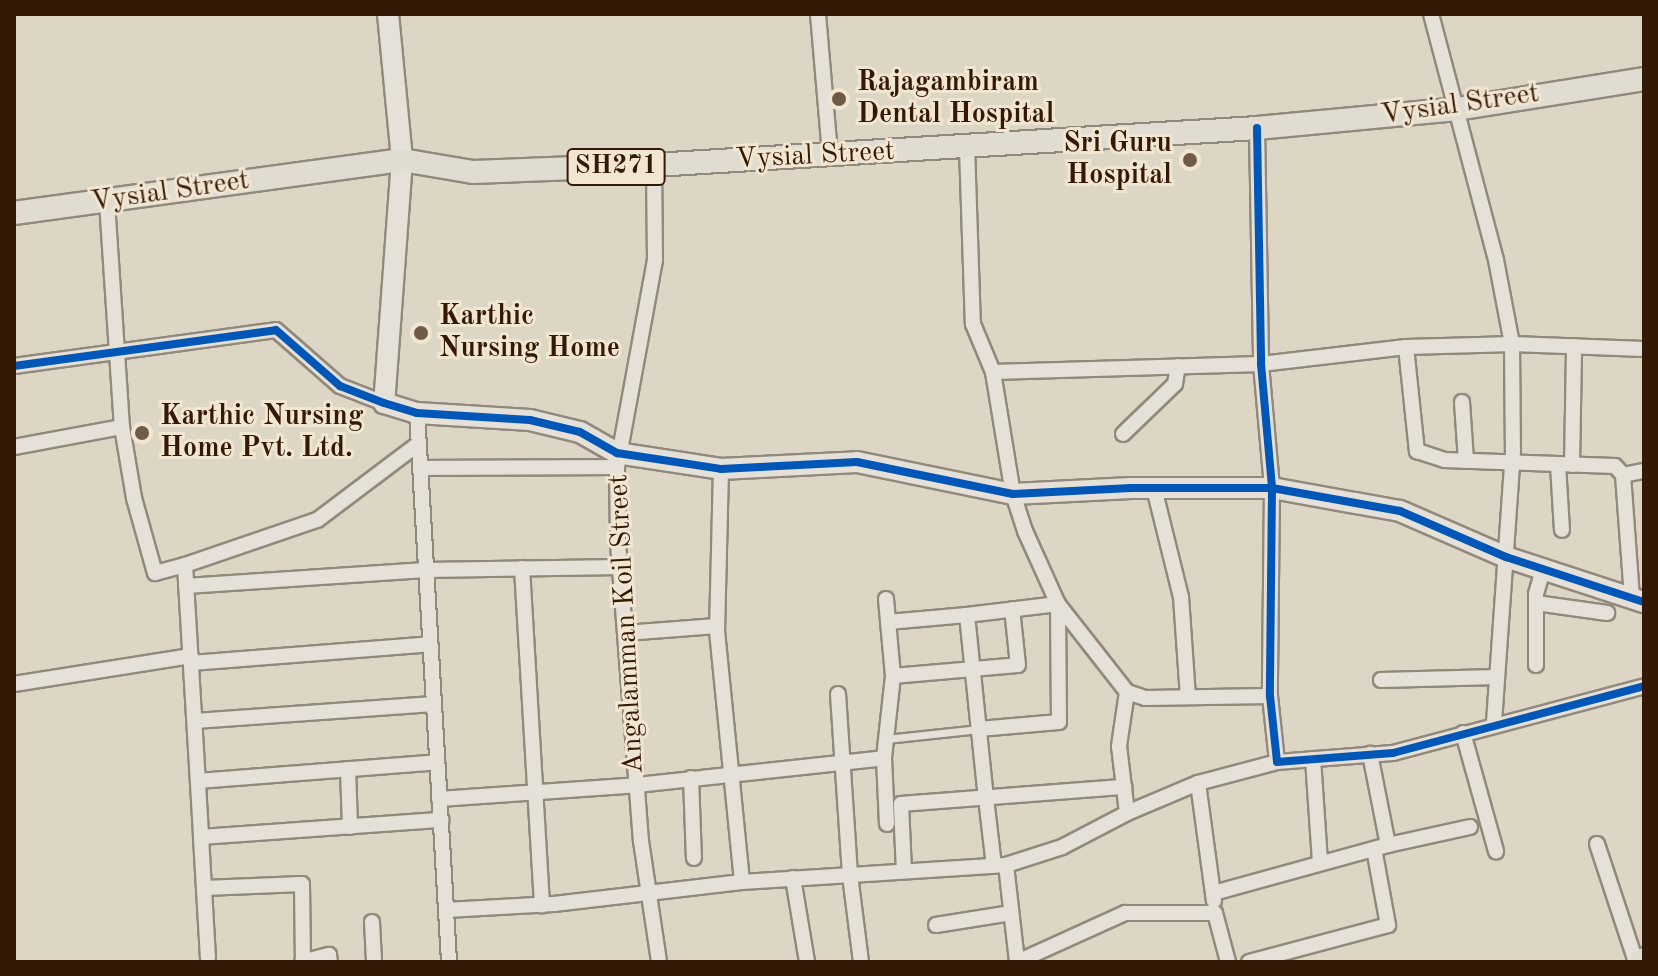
<!DOCTYPE html>
<style>
body{margin:0}
#map{position:relative;width:1658px;height:976px;overflow:hidden;background:#ded6c4;font-family:"Old Standard TT",serif}
div>[style]{position:absolute}
[style*='--x']{left:calc(var(--x)*1px);top:calc(var(--y)*1px);width:calc(var(--w)*1px);rotate:calc(var(--a)*1deg)}
.roads{filter:drop-shadow(2px 0 #92897d) drop-shadow(-2px 0 #92897d) drop-shadow(0 2px #92897d) drop-shadow(0 -2px #92897d)}
.lane>*{height:7px;margin:-3.5px;padding:0 3.5px;transform-origin:3.5px;border-radius:3.5px;background:#e6e1d8}
.street>*{height:14px;margin:-7px;padding:0 7px;transform-origin:7px;border-radius:7px;background:#e6e1d8}
.secondary>*{height:20px;margin:-10px;padding:0 10px;transform-origin:10px;border-radius:10px;background:#e6e1d8}
.primary>*{height:22px;margin:-11px;padding:0 11px;transform-origin:11px;border-radius:11px;background:#e1dcd2}
.cycleway>*{height:8px;margin:-4px;padding:0 4px;transform-origin:4px;border-radius:4px;background:#0057b8}
.dots>*{width:22px;height:22px;translate:-50% -50%;box-sizing:border-box;border:4px solid #f1e6d2;border-radius:50%}
span{translate:-50% -50%;white-space:nowrap;text-align:center;line-height:1.15;-webkit-text-stroke:6px #f1e6d2;paint-order:stroke}
.shield-label span{padding:2px 6px;background:#f1e6d2;border:2px solid;border-radius:6px;-webkit-text-stroke-width:0}
.shield-label{font-size:26px;color:#351907;font-weight:700}
.poi-label{font-size:28px;color:#351907;font-weight:700}
.left{translate:0 -50%;text-align:left}
.right{translate:-100% -50%;text-align:right}
.street-label{font-size:28px;color:#351907}
.frame{position:absolute;inset:0;border:16px solid #351907;pointer-events:none}
</style>
<div id="map">
<div class="roads">
<div class="lane">
<div style="--x:886;--y:739;--w:94;--a:-6.1"></div>
</div>
<div class="street">
<div style="--x:818;--y:14;--w:142;--a:85.1"></div>
<div style="--x:1431;--y:14;--w:254;--a:75.2"></div>
<div style="--x:1496;--y:260;--w:86;--a:79.2"></div>
<div style="--x:1512;--y:344;--w:107;--a:89.5"></div>
<div style="--x:1513;--y:451;--w:274;--a:94"></div>
<div style="--x:1257;--y:128;--w:236;--a:89"></div>
<div style="--x:1261;--y:364;--w:124;--a:84.9"></div>
<div style="--x:1272;--y:488;--w:208;--a:90.6"></div>
<div style="--x:1270;--y:696;--w:66;--a:83.9"></div>
<div style="--x:1277;--y:762;--w:116;--a:-4.4"></div>
<div style="--x:1393;--y:753;--w:260;--a:-14.9"></div>
<div style="--x:967;--y:147;--w:177;--a:88.1"></div>
<div style="--x:973;--y:324;--w:52;--a:67.4"></div>
<div style="--x:993;--y:372;--w:124;--a:80.7"></div>
<div style="--x:1013;--y:494;--w:39;--a:72"></div>
<div style="--x:1025;--y:531;--w:80;--a:65.7"></div>
<div style="--x:1058;--y:604;--w:112;--a:51.9"></div>
<div style="--x:1127;--y:692;--w:19;--a:18"></div>
<div style="--x:1145;--y:698;--w:125;--a:-0.9"></div>
<div style="--x:654;--y:165;--w:95;--a:89.4"></div>
<div style="--x:655;--y:260;--w:210;--a:100.4"></div>
<div style="--x:617;--y:467;--w:76;--a:89.2"></div>
<div style="--x:618;--y:543;--w:299;--a:85.6"></div>
<div style="--x:641;--y:841;--w:122;--a:81.5"></div>
<div style="--x:107;--y:202;--w:225;--a:86.2"></div>
<div style="--x:1406;--y:347;--w:105;--a:84"></div>
<div style="--x:1417;--y:451;--w:28;--a:18"></div>
<div style="--x:1444;--y:460;--w:171;--a:2"></div>
<div style="--x:1615;--y:466;--w:12;--a:48"></div>
<div style="--x:1623;--y:475;--w:123;--a:85.8"></div>
<div style="--x:14;--y:366;--w:264;--a:-7.8"></div>
<div style="--x:276;--y:330;--w:85;--a:41.2"></div>
<div style="--x:340;--y:386;--w:47;--a:21.1"></div>
<div style="--x:993;--y:372;--w:268;--a:-1.7"></div>
<div style="--x:1261;--y:364;--w:146;--a:-6.7"></div>
<div style="--x:1406;--y:347;--w:106;--a:-1.6"></div>
<div style="--x:1512;--y:344;--w:132;--a:2.2"></div>
<div style="--x:1462;--y:402;--w:59;--a:86.1"></div>
<div style="--x:417;--y:413;--w:550;--a:86.66"></div>
<div style="--x:1123;--y:434;--w:72;--a:-43.9"></div>
<div style="--x:1175;--y:384;--w:18;--a:-81"></div>
<div style="--x:418;--y:444;--w:126;--a:143"></div>
<div style="--x:317;--y:520;--w:139;--a:161.2"></div>
<div style="--x:185;--y:565;--w:272;--a:86.6"></div>
<div style="--x:201;--y:837;--w:241;--a:-4.1"></div>
<div style="--x:14;--y:447;--w:110;--a:-10.5"></div>
<div style="--x:122;--y:427;--w:72;--a:80.4"></div>
<div style="--x:134;--y:498;--w:78;--a:74.4"></div>
<div style="--x:155;--y:573;--w:31;--a:-15"></div>
<div style="--x:1558;--y:465;--w:65;--a:86.5"></div>
<div style="--x:1572;--y:465;--w:119;--a:-89"></div>
<div style="--x:420;--y:468;--w:197;--a:-0.3"></div>
<div style="--x:721;--y:469;--w:162;--a:91.4"></div>
<div style="--x:717;--y:631;--w:252;--a:84.3"></div>
<div style="--x:1623;--y:475;--w:21;--a:-11"></div>
<div style="--x:1154;--y:488;--w:112;--a:76.1"></div>
<div style="--x:1181;--y:597;--w:100;--a:86"></div>
<div style="--x:522;--y:568;--w:338;--a:86.6"></div>
<div style="--x:186;--y:586;--w:240;--a:-3.8"></div>
<div style="--x:425;--y:570;--w:195;--a:-0.9"></div>
<div style="--x:886;--y:599;--w:77;--a:84.8"></div>
<div style="--x:893;--y:676;--w:82;--a:96.3"></div>
<div style="--x:884;--y:758;--w:66;--a:87.4"></div>
<div style="--x:1536;--y:603;--w:72;--a:8"></div>
<div style="--x:888;--y:622;--w:79;--a:-5.1"></div>
<div style="--x:625;--y:633;--w:92;--a:-4.4"></div>
<div style="--x:191;--y:663;--w:240;--a:-4.5"></div>
<div style="--x:1536;--y:665;--w:71;--a:-90"></div>
<div style="--x:1536;--y:594;--w:26;--a:-74"></div>
<div style="--x:893;--y:676;--w:125;--a:-5"></div>
<div style="--x:1018;--y:665;--w:56;--a:-96.1"></div>
<div style="--x:1381;--y:680;--w:116;--a:-1.5"></div>
<div style="--x:14;--y:684;--w:179;--a:-9"></div>
<div style="--x:838;--y:694;--w:181;--a:86.2"></div>
<div style="--x:850;--y:875;--w:88;--a:82.8"></div>
<div style="--x:195;--y:721;--w:239;--a:-4.1"></div>
<div style="--x:979;--y:729;--w:80;--a:-5"></div>
<div style="--x:1059;--y:722;--w:118;--a:-90.5"></div>
<div style="--x:1058;--y:604;--w:92;--a:173.1"></div>
<div style="--x:967;--y:615;--w:184;--a:84.1"></div>
<div style="--x:986;--y:798;--w:68;--a:83.3"></div>
<div style="--x:1463;--y:733;--w:123;--a:74.4"></div>
<div style="--x:1313;--y:759;--w:104;--a:86.1"></div>
<div style="--x:348;--y:769;--w:58;--a:88"></div>
<div style="--x:691;--y:778;--w:80;--a:87.9"></div>
<div style="--x:198;--y:781;--w:240;--a:-4.5"></div>
<div style="--x:1198;--y:783;--w:119;--a:82.3"></div>
<div style="--x:439;--y:799;--w:198;--a:-4"></div>
<div style="--x:637;--y:785;--w:248;--a:-6.2"></div>
<div style="--x:1127;--y:813;--w:67;--a:-96.8"></div>
<div style="--x:1119;--y:746;--w:55;--a:-81.6"></div>
<div style="--x:201;--y:837;--w:121;--a:86.7"></div>
<div style="--x:1597;--y:844;--w:124;--a:71.7"></div>
<div style="--x:1388;--y:845;--w:84;--a:-12.4"></div>
<div style="--x:1006;--y:865;--w:98;--a:83.5"></div>
<div style="--x:904;--y:871;--w:67;--a:-92.6"></div>
<div style="--x:901;--y:804;--w:224;--a:-4.4"></div>
<div style="--x:793;--y:878;--w:85;--a:80.5"></div>
<div style="--x:204;--y:888;--w:98;--a:-2.3"></div>
<div style="--x:302;--y:884;--w:78;--a:89.3"></div>
<div style="--x:1214;--y:893;--w:180;--a:-15.4"></div>
<div style="--x:1388;--y:845;--w:93;--a:-101.2"></div>
<div style="--x:446;--y:910;--w:108;--a:-3.2"></div>
<div style="--x:554;--y:904;--w:189;--a:-6.7"></div>
<div style="--x:742;--y:882;--w:265;--a:-3.7"></div>
<div style="--x:1006;--y:865;--w:59;--a:-17.8"></div>
<div style="--x:1062;--y:847;--w:73;--a:-27.6"></div>
<div style="--x:1127;--y:813;--w:77;--a:-22.9"></div>
<div style="--x:1198;--y:783;--w:82;--a:-14.9"></div>
<div style="--x:372;--y:922;--w:40;--a:87.1"></div>
<div style="--x:936;--y:925;--w:76;--a:-9.1"></div>
<div style="--x:302;--y:962;--w:28;--a:-15"></div>
<div style="--x:329;--y:955;--w:7;--a:82"></div>
<div style="--x:1017;--y:962;--w:119;--a:-24.4"></div>
<div style="--x:1125;--y:913;--w:90;--a:0"></div>
<div style="--x:1215;--y:913;--w:51;--a:75.1"></div>
<div style="--x:1249;--y:962;--w:144;--a:-14.9"></div>
<div style="--x:1388;--y:925;--w:77;--a:-100.4"></div>
</div>
<div class="secondary">
<div style="--x:388;--y:14;--w:147;--a:84.5"></div>
<div style="--x:402;--y:160;--w:244;--a:94.2"></div>
<div style="--x:384;--y:403;--w:34;--a:17"></div>
<div style="--x:417;--y:413;--w:113;--a:3.5"></div>
<div style="--x:530;--y:420;--w:51;--a:13.5"></div>
<div style="--x:580;--y:432;--w:43;--a:29.6"></div>
<div style="--x:617;--y:453;--w:105;--a:8.7"></div>
<div style="--x:721;--y:469;--w:136;--a:-2.9"></div>
<div style="--x:857;--y:462;--w:159;--a:11.6"></div>
<div style="--x:1013;--y:494;--w:118;--a:-2.9"></div>
<div style="--x:1131;--y:488;--w:141;--a:0"></div>
<div style="--x:1272;--y:488;--w:130;--a:10.2"></div>
<div style="--x:1400;--y:511;--w:116;--a:23.5"></div>
<div style="--x:1506;--y:557;--w:145;--a:18.1"></div>
</div>
<div class="primary">
<div style="--x:14;--y:213;--w:392;--a:-7.8"></div>
<div style="--x:402;--y:160;--w:72;--a:9.6"></div>
<div style="--x:473;--y:172;--w:181;--a:-2.2"></div>
<div style="--x:654;--y:165;--w:604;--a:-3.51"></div>
<div style="--x:1257;--y:128;--w:201;--a:-5.4"></div>
<div style="--x:1457;--y:109;--w:189;--a:-9.1"></div>
<div style="--x:1641;--y:962;--w:4;--a:-45"></div>
</div>
</div>
<div class="cycleway">
<div style="--x:1257;--y:128;--w:236;--a:89"></div>
<div style="--x:1261;--y:364;--w:124;--a:84.9"></div>
<div style="--x:1272;--y:488;--w:208;--a:90.6"></div>
<div style="--x:1270;--y:696;--w:66;--a:83.9"></div>
<div style="--x:1277;--y:762;--w:116;--a:-4.4"></div>
<div style="--x:1393;--y:753;--w:260;--a:-14.9"></div>
<div style="--x:14;--y:366;--w:264;--a:-7.8"></div>
<div style="--x:276;--y:330;--w:85;--a:41.2"></div>
<div style="--x:340;--y:386;--w:47;--a:21.1"></div>
<div style="--x:384;--y:403;--w:34;--a:17"></div>
<div style="--x:417;--y:413;--w:113;--a:3.5"></div>
<div style="--x:530;--y:420;--w:51;--a:13.5"></div>
<div style="--x:580;--y:432;--w:43;--a:29.6"></div>
<div style="--x:617;--y:453;--w:105;--a:8.7"></div>
<div style="--x:721;--y:469;--w:136;--a:-2.9"></div>
<div style="--x:857;--y:462;--w:159;--a:11.6"></div>
<div style="--x:1013;--y:494;--w:118;--a:-2.9"></div>
<div style="--x:1131;--y:488;--w:141;--a:0"></div>
<div style="--x:1272;--y:488;--w:130;--a:10.2"></div>
<div style="--x:1400;--y:511;--w:116;--a:23.5"></div>
<div style="--x:1506;--y:557;--w:145;--a:18.1"></div>
</div>
<div class="dots">
<div style="left:839px;top:99px;background:#705b49"></div>
<div style="left:1190px;top:160px;background:#705b49"></div>
<div style="left:421px;top:333px;background:#705b49"></div>
<div style="left:142px;top:433px;background:#705b49"></div>
</div>
<div class="shield-label">
<span style="left:616px;top:167px">SH271</span>
</div>
<div class="poi-label">
<span class="left" style="left:857px;top:99px">Rajagambiram<br>Dental Hospital</span>
<span class="right" style="left:1172px;top:160px">Sri Guru<br>Hospital</span>
<span class="left" style="left:439px;top:333px">Karthic<br>Nursing Home</span>
<span class="left" style="left:160px;top:433px">Karthic Nursing<br>Home Pvt. Ltd.</span>
</div>
<div class="street-label">
<span style="left:1460px;top:105px;rotate:-8deg">Vysial Street</span>
<span style="left:815px;top:156px;rotate:-3deg">Vysial Street</span>
<span style="left:170px;top:192px;rotate:-8deg">Vysial Street</span>
<span style="left:627px;top:624px;rotate:-93deg">Angalamman Koil Street</span>
</div>
<div class="frame"></div>
</div>
